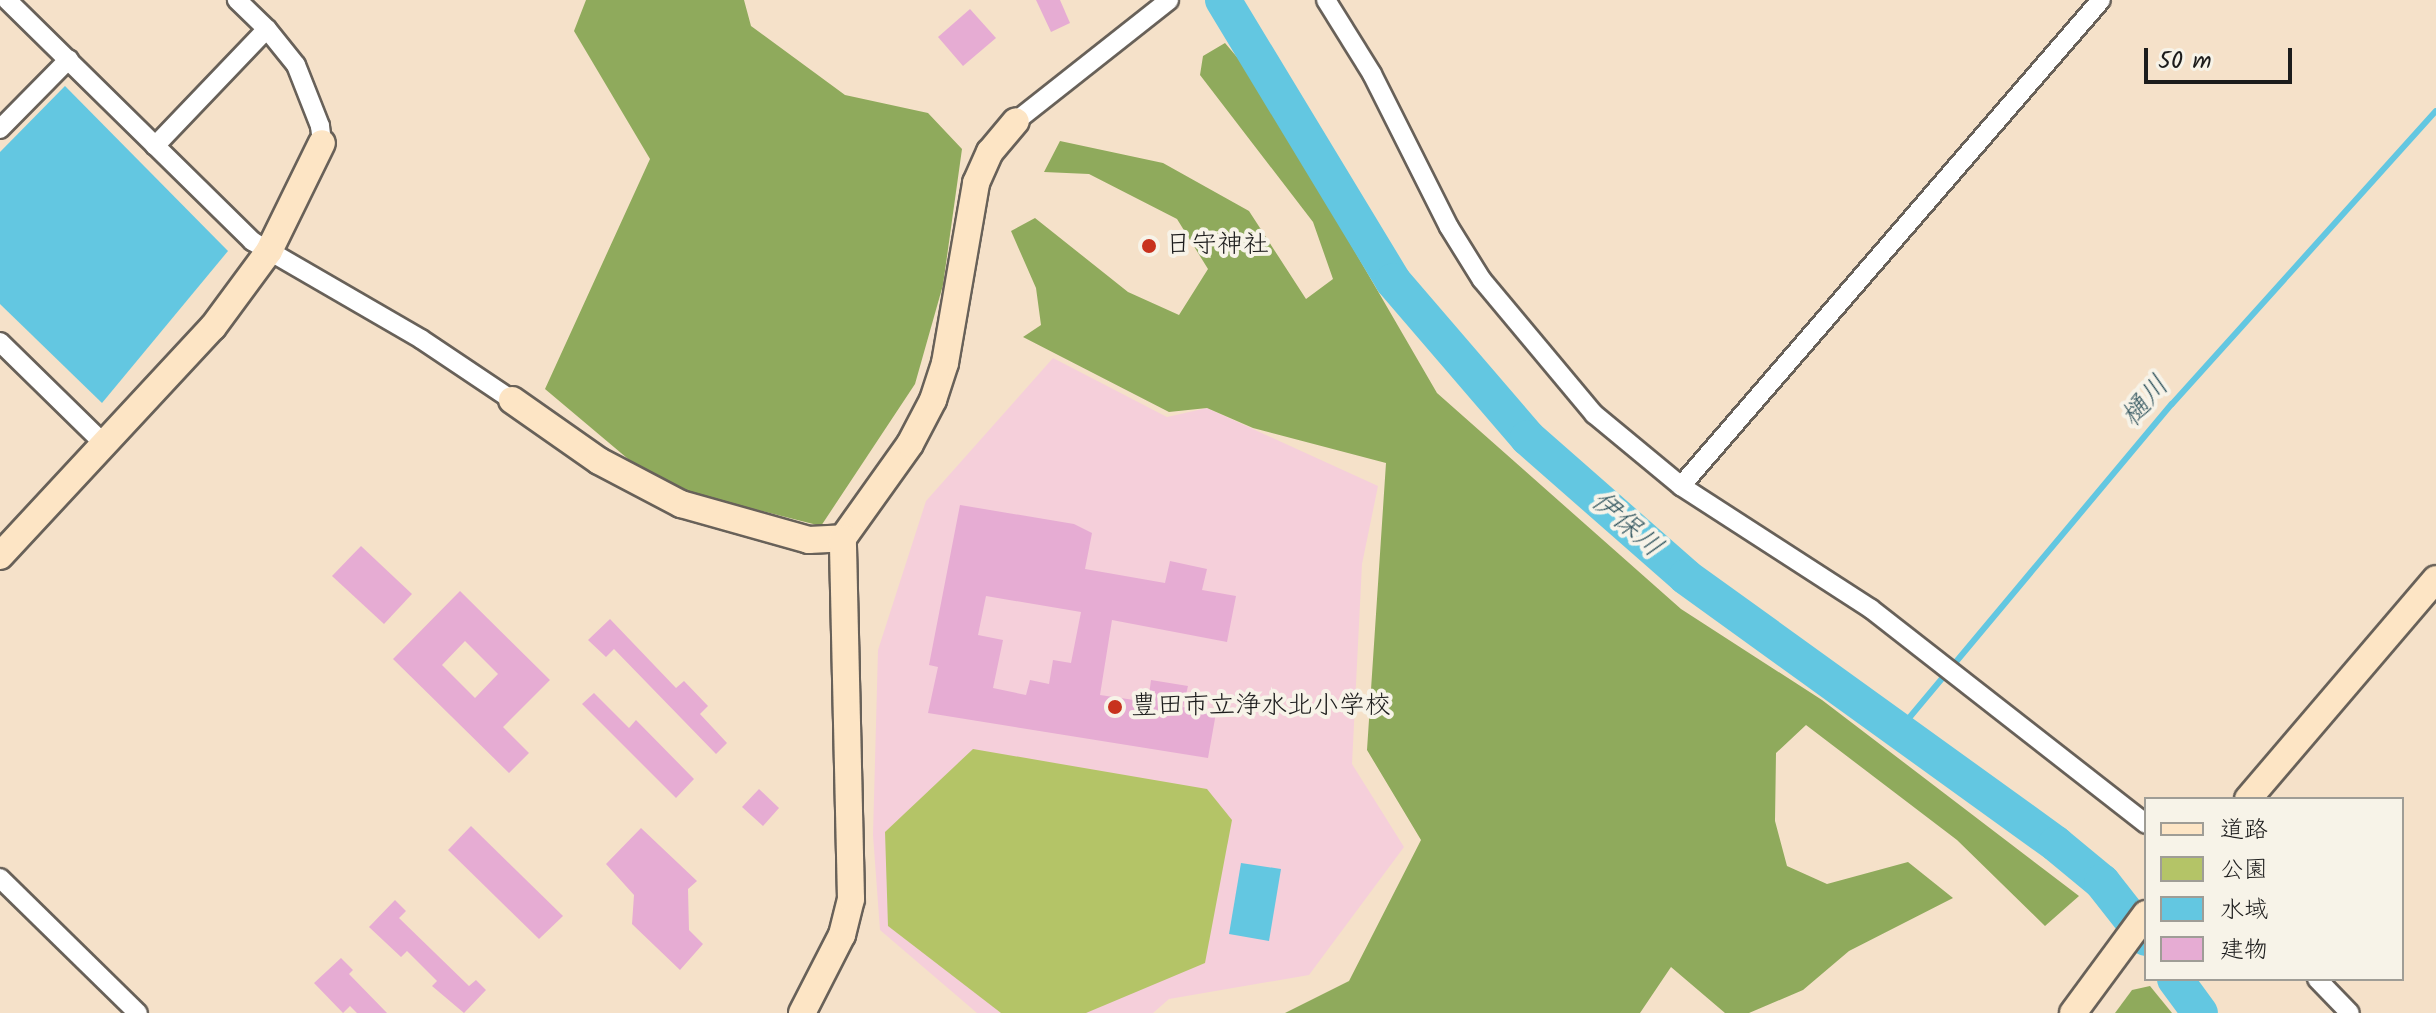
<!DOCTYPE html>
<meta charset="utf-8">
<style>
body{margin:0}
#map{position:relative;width:2436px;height:1013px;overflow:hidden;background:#f5e1c9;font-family:Kalam,"Klee One",sans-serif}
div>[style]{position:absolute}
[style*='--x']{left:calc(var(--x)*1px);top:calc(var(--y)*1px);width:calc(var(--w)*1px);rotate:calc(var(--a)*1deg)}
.built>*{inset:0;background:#f5cfda}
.green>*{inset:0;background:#b4c467}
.forest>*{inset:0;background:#8faa5c}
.water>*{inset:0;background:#63c7e1}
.stream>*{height:6px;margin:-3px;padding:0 3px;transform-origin:3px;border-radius:3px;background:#63c7e1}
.river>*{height:36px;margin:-18px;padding:0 18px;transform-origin:18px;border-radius:18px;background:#63c7e1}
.building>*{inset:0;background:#e6acd3}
.roads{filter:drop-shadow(2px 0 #686159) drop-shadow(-2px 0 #686159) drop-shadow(0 2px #686159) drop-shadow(0 -2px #686159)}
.street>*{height:18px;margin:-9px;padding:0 9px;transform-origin:9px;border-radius:9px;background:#fff}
.secondary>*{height:26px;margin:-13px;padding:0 13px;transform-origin:13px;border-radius:13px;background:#fde5c5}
.dots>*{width:22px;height:22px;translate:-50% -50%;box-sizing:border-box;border:4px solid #f7f3e8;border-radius:50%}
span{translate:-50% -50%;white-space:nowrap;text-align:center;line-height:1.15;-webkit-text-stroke:8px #f7f3e8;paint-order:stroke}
.poi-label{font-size:26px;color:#1c1c1c}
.left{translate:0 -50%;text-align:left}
.water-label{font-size:28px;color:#355861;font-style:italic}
.legend{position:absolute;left:2144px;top:797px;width:260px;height:184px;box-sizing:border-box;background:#f7f3e8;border:2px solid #9f9d96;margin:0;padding:10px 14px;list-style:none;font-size:24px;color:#1c1c1c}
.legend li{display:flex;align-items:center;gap:16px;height:40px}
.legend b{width:40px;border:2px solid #9f9d96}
.scale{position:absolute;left:2144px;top:48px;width:148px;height:36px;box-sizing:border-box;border:4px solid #1c1c1c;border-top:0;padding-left:10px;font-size:24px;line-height:28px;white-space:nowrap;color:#1c1c1c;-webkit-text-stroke:6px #f7f3e8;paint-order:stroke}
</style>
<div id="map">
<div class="built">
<div style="clip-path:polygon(1053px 358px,1167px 417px,1207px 408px,1378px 486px,1362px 564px,1352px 764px,1404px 847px,1309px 975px,1169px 999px,1153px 1013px,977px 1013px,880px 930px,873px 835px,878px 650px,926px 501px)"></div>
</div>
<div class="green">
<div style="clip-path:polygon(973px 749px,1207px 789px,1232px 820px,1205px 963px,1086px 1013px,1001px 1013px,888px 926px,885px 832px)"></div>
</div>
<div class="forest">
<div style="clip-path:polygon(586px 0,744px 0,751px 26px,845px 95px,928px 113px,962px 149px,943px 285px,915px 384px,821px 526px,659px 485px,545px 389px,650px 159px,574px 31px)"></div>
<div style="clip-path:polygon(1225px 43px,1253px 76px,1437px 393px,1681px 609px,1822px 700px,2079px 896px,2045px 926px,1957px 840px,1806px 725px,1776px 753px,1775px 821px,1787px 866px,1827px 884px,1908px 862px,1953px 898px,1849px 951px,1803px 990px,1749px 1013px,1725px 1013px,1671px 967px,1640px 1013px,1285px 1013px,1349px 981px,1421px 840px,1367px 750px,1386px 463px,1253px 428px,1207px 408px,1169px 412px,1023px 337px,1041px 325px,1036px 288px,1011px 231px,1035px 218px,1128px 292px,1179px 315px,1208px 269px,1177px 219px,1089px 174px,1044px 172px,1060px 141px,1163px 163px,1249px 211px,1306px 299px,1333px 279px,1313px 222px,1200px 75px,1203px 56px)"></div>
<div style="clip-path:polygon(2150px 986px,2172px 1013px,2115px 1013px,2132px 990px)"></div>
</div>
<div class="water">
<div style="clip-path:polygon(65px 86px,228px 251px,102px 403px,0 304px,0 152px)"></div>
<div style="clip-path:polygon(1241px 863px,1281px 869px,1269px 941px,1229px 934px)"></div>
</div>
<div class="stream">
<div style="--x:1899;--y:730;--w:425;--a:-50.1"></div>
<div style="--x:2172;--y:404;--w:394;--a:-48"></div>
</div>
<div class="river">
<div style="--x:1223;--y:0;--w:328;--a:58.8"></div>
<div style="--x:1393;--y:281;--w:207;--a:49.3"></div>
<div style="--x:1528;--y:438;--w:210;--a:41.3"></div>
<div style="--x:1686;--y:577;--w:456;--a:35.8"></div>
<div style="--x:2056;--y:844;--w:60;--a:39.6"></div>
<div style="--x:2102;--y:882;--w:71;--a:51.8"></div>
<div style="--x:2175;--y:979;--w:42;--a:53.7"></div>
</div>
<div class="building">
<div style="clip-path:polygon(1036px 0,1060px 0,1070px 23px,1051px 32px)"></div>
<div style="clip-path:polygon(970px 9px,996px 38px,963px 66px,938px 37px)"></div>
<div style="clip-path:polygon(evenodd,960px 505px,1074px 524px,1092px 533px,1085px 569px,1165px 583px,1170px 561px,1207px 569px,1202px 590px,1236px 596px,1227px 642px,1112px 620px,1100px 695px,1148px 702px,1151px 680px,1188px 686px,1183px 707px,1216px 713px,1208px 758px,928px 713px,938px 667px,929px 665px,960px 505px,986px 596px,1081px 612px,1071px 663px,1053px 660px,1049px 684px,1030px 680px,1026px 695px,993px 688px,1003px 640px,978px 635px,986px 596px)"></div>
<div style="clip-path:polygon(361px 546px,412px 594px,384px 624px,332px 576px)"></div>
<div style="clip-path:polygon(evenodd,460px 591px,550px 680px,503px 727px,529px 753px,509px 773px,393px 659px,460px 591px,465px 641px,498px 674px,475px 698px,442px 665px,465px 641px)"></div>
<div style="clip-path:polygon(610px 619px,676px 688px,684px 681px,708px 706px,700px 714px,727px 743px,716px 754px,614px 649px,606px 657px,588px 640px)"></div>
<div style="clip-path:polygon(594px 693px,629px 728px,636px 720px,694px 779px,676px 798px,582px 704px)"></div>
<div style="clip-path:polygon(759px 789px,779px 808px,763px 826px,742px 807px)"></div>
<div style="clip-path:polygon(471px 826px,563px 916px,539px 939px,448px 850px)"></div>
<div style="clip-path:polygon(641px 828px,697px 881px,688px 889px,689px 930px,703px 944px,680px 970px,632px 924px,634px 895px,606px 864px)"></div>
<div style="clip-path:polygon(395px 900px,406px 911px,399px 918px,469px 986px,476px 980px,486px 990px,464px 1013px,432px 986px,437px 981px,407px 951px,401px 957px,369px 927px)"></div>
<div style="clip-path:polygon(341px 958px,353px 970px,349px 974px,387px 1013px,357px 1013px,350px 1006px,343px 1013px,314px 983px)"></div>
</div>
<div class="roads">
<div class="street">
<div style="--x:7;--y:0;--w:344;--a:44.5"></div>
<div style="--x:252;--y:241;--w:195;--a:30.1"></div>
<div style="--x:421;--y:339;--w:110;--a:33.8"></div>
<div style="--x:1326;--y:0;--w:87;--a:58.1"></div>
<div style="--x:1372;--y:74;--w:171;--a:63.3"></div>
<div style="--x:1449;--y:227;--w:62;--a:58.1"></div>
<div style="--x:1482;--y:280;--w:175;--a:50.1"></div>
<div style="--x:1594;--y:414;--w:113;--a:39.6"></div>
<div style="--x:1681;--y:486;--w:226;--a:32.9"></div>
<div style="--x:1871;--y:609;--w:349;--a:38"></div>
<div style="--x:267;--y:29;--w:46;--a:51.1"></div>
<div style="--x:296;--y:65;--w:66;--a:68.5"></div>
<div style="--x:320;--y:126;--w:17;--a:83"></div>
<div style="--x:1016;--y:121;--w:195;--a:-38.3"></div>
<div style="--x:0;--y:129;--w:98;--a:-45.4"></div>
<div style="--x:155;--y:146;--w:162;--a:-46.3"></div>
<div style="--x:267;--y:29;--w:42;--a:-136"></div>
<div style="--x:0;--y:342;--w:144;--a:44.4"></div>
<div style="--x:1681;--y:486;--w:642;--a:-49.17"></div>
<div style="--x:0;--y:878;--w:193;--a:44.4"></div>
<div style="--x:2317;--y:979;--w:47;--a:45.9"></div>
</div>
<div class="secondary">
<div style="--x:512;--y:400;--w:106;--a:35"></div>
<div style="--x:599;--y:461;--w:93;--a:27.7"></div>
<div style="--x:681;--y:504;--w:133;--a:15.7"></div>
<div style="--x:809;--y:540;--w:34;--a:-3"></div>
<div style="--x:843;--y:538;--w:115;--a:-54.5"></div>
<div style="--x:910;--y:444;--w:50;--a:-62.4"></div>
<div style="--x:933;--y:400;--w:39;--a:-72"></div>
<div style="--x:945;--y:363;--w:183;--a:-80.2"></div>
<div style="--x:976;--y:183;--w:34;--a:-66"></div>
<div style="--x:990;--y:152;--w:40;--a:-50"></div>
<div style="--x:0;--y:556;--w:313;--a:-47.1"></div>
<div style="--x:213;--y:327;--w:94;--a:-53.6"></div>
<div style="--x:269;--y:251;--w:120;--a:-63.9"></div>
<div style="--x:2248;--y:799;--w:289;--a:-49.5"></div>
<div style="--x:802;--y:1013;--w:88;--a:-62.9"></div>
<div style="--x:842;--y:935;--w:37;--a:-76"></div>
<div style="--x:851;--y:899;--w:361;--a:-91.3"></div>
<div style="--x:2073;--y:1013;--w:123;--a:-53.6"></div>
</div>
</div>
<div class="dots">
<div style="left:1149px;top:246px;background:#c8321e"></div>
<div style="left:1115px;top:707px;background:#c8321e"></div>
</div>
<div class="poi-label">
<span class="left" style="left:1165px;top:246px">日守神社</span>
<span class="left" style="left:1131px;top:707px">豊田市立浄水北小学校</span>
</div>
<div class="water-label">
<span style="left:2146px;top:402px;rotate:-49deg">樋川</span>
<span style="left:1626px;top:525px;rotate:41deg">伊保川</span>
</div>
<ul class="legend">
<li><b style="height:10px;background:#fde5c5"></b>道路</li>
<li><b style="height:22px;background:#b4c467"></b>公園</li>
<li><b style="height:22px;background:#63c7e1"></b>水域</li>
<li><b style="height:22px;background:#e6acd3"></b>建物</li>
</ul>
<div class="scale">50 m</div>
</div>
